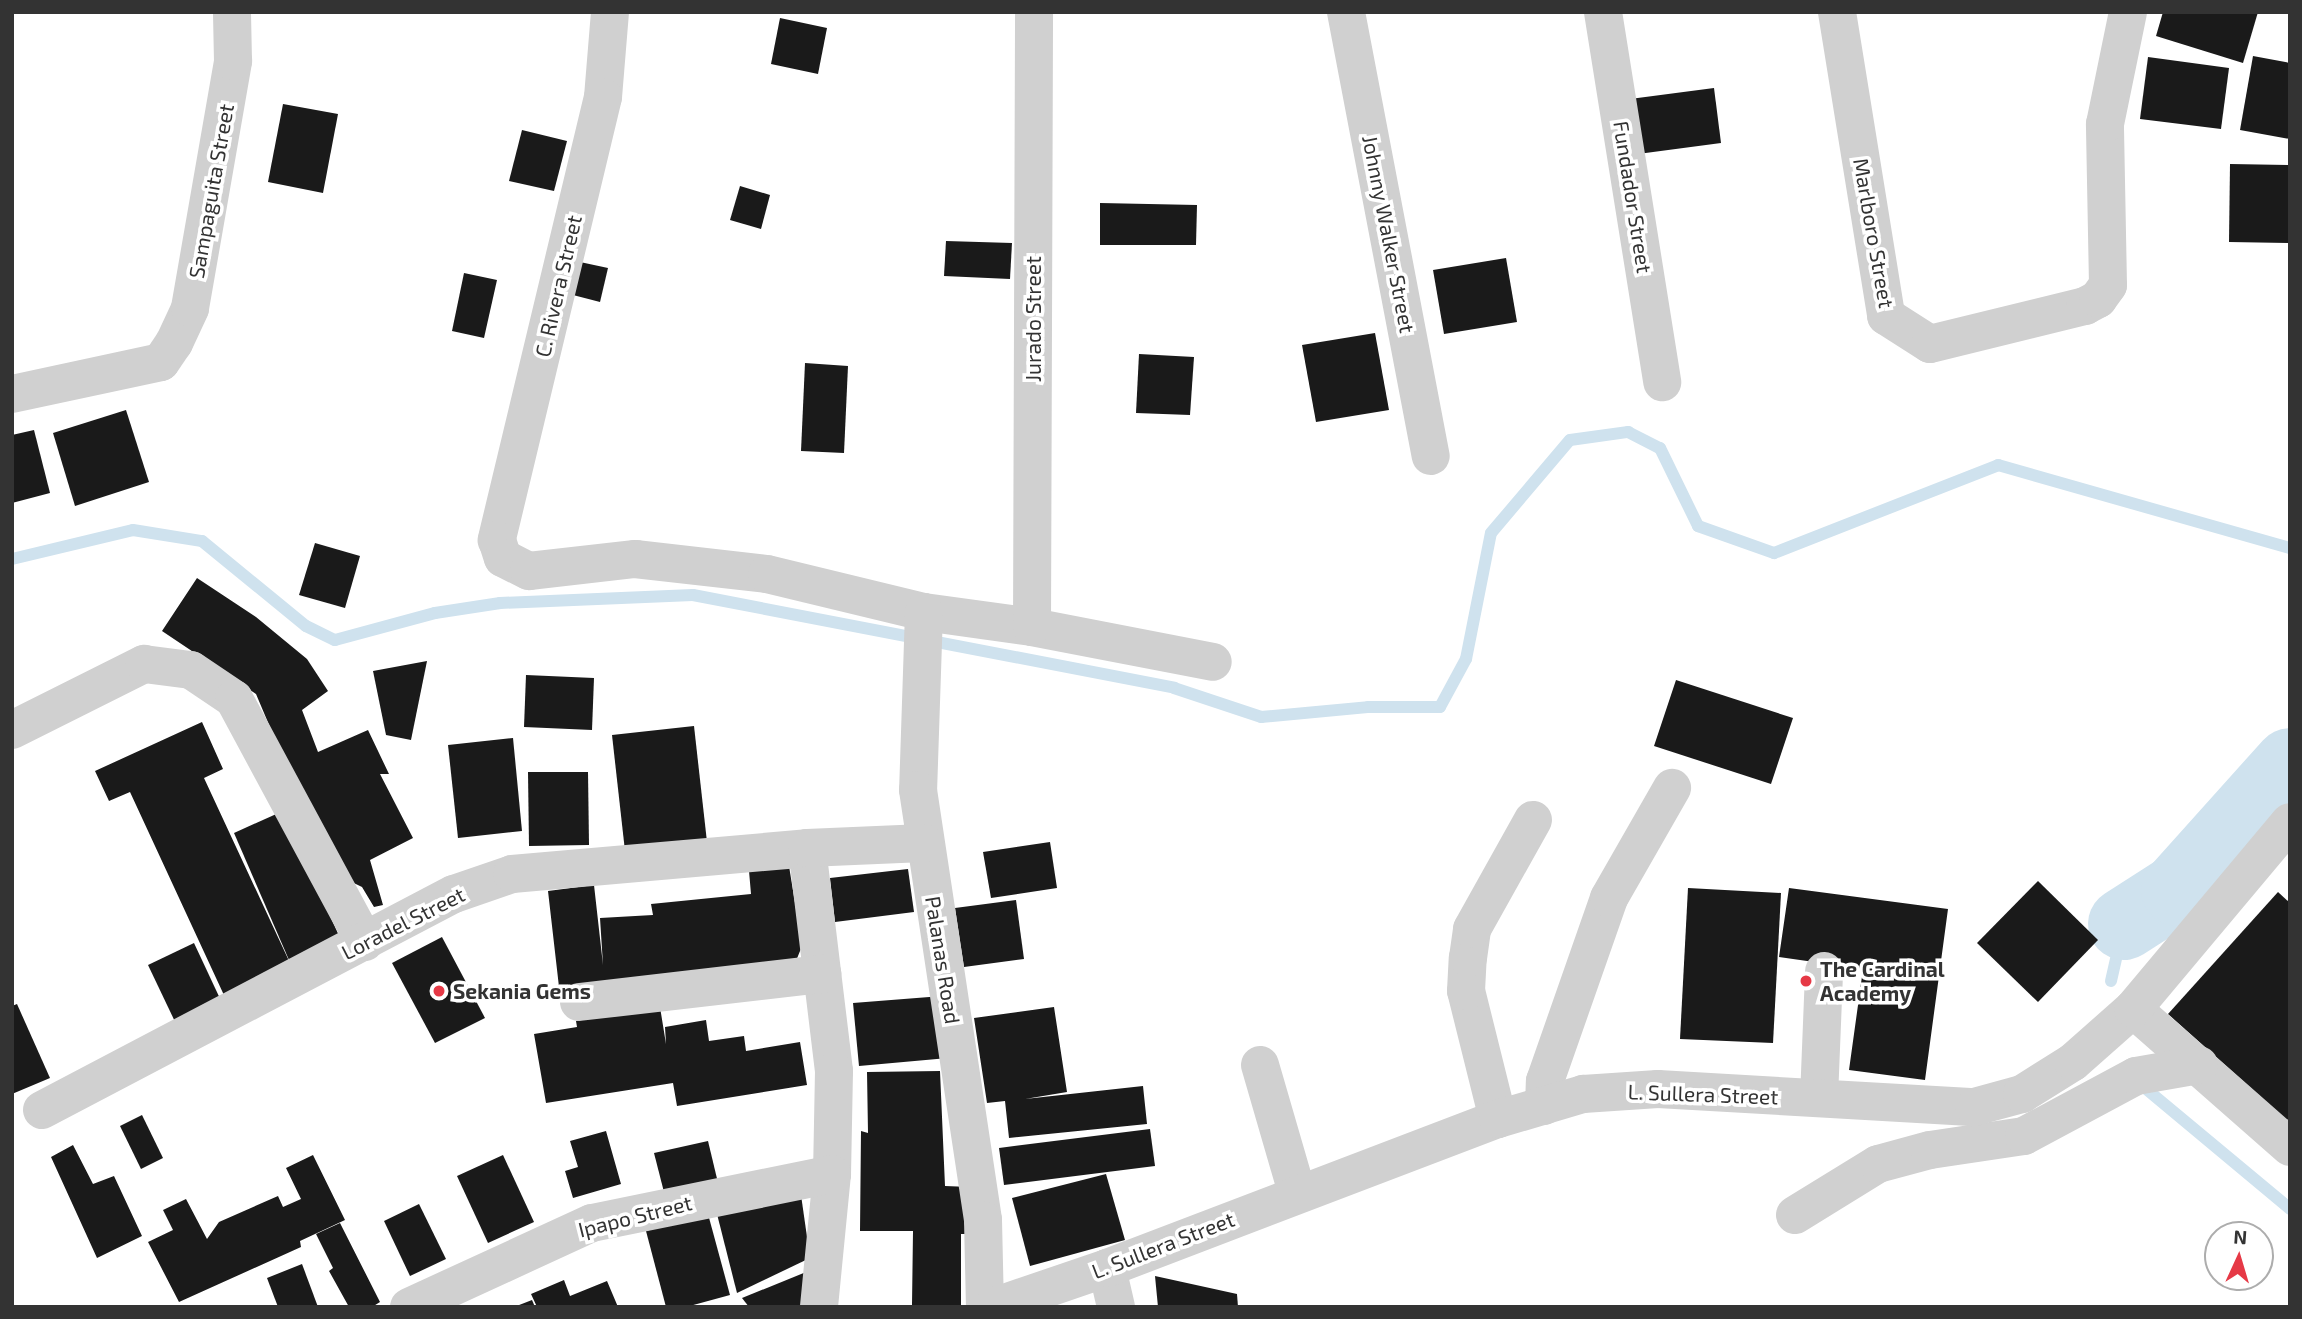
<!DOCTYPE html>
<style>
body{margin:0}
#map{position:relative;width:2302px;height:1319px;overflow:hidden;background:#fff;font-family:"Exo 2",sans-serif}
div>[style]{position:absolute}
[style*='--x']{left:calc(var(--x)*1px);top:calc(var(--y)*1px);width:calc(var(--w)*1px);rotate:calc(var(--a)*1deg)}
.stream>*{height:12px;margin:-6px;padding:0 6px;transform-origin:6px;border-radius:6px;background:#cfe2ee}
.river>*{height:72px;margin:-36px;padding:0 36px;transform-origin:36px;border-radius:36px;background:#cfe2ee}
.building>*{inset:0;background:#1a1a1a}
.minor>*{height:38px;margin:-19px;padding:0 19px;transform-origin:19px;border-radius:19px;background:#d0d0d0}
.dots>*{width:19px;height:19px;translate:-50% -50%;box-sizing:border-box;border:4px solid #fff;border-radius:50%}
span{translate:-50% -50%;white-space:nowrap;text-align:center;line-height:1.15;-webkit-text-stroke:7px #fff;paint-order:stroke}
.street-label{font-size:21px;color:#333}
.poi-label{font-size:21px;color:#333;font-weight:700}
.left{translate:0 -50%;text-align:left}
.frame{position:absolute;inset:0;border:14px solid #333;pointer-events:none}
.north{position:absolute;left:2204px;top:1221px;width:70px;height:70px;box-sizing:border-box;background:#fff;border:2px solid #adadad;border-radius:50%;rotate:4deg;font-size:19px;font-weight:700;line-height:28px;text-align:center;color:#333}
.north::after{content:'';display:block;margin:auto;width:24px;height:32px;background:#e63946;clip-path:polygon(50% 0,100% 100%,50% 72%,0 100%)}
</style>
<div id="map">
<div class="stream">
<div style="--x:12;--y:559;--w:124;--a:-13.5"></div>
<div style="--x:133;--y:530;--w:70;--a:9.1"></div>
<div style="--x:202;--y:541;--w:134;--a:39.3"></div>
<div style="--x:306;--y:626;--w:32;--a:26"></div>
<div style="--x:335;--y:640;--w:104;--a:-15.1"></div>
<div style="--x:435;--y:613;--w:66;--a:-8.7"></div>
<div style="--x:500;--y:603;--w:193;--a:-2.4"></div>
<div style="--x:693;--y:595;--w:490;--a:10.9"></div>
<div style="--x:1174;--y:688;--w:92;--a:18.4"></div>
<div style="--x:1261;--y:717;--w:107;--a:-5.3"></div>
<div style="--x:1368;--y:707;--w:72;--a:0"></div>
<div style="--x:1440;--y:707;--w:55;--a:-61.6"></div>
<div style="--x:1466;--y:659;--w:128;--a:-78.8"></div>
<div style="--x:1491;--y:533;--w:122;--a:-49.7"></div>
<div style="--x:1570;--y:440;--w:59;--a:-7.9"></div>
<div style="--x:1628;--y:432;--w:36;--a:27"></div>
<div style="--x:1660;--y:448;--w:87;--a:64"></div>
<div style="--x:1698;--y:526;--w:81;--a:19.6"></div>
<div style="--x:1774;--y:553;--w:241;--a:-21.4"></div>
<div style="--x:1998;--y:465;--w:304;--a:15.9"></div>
<div style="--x:2111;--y:981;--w:58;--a:-77.2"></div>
<div style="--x:2139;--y:1083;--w:197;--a:39.8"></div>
</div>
<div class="river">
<div style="--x:2124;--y:924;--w:63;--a:-32.7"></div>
<div style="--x:2177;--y:890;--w:169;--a:-48.1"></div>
</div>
<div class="building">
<div style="clip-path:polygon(2163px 12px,2258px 12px,2243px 63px,2156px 36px)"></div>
<div style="clip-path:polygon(780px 18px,827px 28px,818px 74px,771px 64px)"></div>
<div style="clip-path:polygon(2253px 56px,2290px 63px,2290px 139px,2240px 130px)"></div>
<div style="clip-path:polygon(2148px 57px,2229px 68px,2221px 129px,2140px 119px)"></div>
<div style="clip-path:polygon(1714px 88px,1721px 143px,1638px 154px,1630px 99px)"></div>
<div style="clip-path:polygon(283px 104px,338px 114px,323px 193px,268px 182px)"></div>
<div style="clip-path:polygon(522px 130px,567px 141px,554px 191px,509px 181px)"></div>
<div style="clip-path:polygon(2230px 164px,2290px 165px,2290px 243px,2229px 242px)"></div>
<div style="clip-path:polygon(740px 186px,770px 195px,761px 229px,730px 220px)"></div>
<div style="clip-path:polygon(1100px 203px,1197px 205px,1196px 245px,1100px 245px)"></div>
<div style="clip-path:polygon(946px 241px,1012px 243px,1010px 279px,944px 276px)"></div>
<div style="clip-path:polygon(1506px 258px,1517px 322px,1444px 334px,1433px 270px)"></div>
<div style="clip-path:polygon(580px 262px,608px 268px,600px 302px,573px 295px)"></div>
<div style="clip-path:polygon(464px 273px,497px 280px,484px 338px,452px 331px)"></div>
<div style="clip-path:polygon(1375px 333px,1389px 410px,1316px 422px,1302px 345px)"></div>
<div style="clip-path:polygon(1139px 354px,1194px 357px,1190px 415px,1136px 413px)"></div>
<div style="clip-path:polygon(805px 363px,848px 366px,844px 453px,801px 451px)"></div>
<div style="clip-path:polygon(126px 410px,149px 482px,75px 506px,53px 433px)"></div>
<div style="clip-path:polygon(34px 430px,50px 493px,12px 503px,12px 435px)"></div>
<div style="clip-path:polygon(315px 543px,360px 556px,345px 608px,299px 595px)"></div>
<div style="clip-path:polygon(197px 578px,256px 617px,307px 659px,328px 691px,302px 710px,318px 752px,368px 730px,389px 774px,380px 774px,413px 838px,370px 860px,383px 905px,374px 907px,362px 887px,331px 872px,256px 694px,162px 631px)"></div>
<div style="clip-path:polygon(427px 661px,411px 740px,386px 735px,373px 671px)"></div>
<div style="clip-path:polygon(526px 675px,594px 678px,592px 730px,524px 727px)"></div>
<div style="clip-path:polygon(1676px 680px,1793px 718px,1771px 784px,1654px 746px)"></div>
<div style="clip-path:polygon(202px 722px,223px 769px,204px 778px,296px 976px,229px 1006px,130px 792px,109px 801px,95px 771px)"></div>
<div style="clip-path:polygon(694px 726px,707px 842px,625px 851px,612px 735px)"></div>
<div style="clip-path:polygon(513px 738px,522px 831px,458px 838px,448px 745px)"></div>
<div style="clip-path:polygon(528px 772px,588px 772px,589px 845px,529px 846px)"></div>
<div style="clip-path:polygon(283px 811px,340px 938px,289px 960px,234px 833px)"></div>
<div style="clip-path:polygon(1050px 842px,1057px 888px,991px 898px,983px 852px)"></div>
<div style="clip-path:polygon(789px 866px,802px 946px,794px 966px,559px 987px,548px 891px,594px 885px,603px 965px,600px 918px,653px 915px,651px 904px,751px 894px,749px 871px)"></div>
<div style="clip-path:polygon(908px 869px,914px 912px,835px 922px,830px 878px)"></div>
<div style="clip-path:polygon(2038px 881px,2098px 940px,2038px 1002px,1977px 943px)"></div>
<div style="clip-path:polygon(1688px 888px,1781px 893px,1773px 1043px,1680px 1039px)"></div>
<div style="clip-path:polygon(1789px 888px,1948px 909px,1925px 1080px,1849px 1070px,1863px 969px,1779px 957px)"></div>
<div style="clip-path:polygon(2278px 892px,2290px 903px,2290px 1123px,2168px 1014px)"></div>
<div style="clip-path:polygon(1016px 900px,1024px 959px,964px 967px,955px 908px)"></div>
<div style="clip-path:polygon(442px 937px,485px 1018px,435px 1043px,392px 963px)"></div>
<div style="clip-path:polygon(194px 943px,223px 1005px,178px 1028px,148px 965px)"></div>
<div style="clip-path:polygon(942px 996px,948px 1058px,859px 1066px,853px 1003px)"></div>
<div style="clip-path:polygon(17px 1004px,50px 1078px,12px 1094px,12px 1006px)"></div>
<div style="clip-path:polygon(660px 1007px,666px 1044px,665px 1027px,706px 1020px,709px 1041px,744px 1036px,746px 1051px,800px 1042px,807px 1085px,677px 1106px,673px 1083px,546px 1103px,534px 1034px,577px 1027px,576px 1021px)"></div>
<div style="clip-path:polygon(1054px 1007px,1067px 1092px,1025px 1099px,1143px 1086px,1147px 1124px,1009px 1138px,1005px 1101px,987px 1103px,974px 1018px)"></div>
<div style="clip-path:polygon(940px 1071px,945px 1186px,970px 1187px,969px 1234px,961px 1234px,961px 1306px,912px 1305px,913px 1231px,860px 1231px,861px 1131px,868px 1133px,867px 1072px)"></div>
<div style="clip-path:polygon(142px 1115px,163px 1158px,141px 1169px,120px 1126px)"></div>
<div style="clip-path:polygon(1150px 1129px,1155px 1166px,1004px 1185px,999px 1148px)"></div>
<div style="clip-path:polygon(606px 1131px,621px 1184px,573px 1198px,565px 1171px,578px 1167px,570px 1141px)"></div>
<div style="clip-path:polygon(708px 1141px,719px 1187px,666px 1200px,654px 1153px)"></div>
<div style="clip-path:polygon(73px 1145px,93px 1184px,114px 1176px,142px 1236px,97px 1258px,51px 1157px)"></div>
<div style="clip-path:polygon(313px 1155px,345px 1220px,300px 1241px,301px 1247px,179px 1302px,148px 1242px,173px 1230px,163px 1210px,186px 1199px,207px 1239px,219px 1222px,278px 1196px,283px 1207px,301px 1199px,286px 1168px)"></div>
<div style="clip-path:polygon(503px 1155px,534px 1222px,488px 1243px,457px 1176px)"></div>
<div style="clip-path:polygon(1106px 1174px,1125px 1240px,1030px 1266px,1012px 1198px)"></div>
<div style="clip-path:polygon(801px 1195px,810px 1258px,737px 1293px,717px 1214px)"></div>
<div style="clip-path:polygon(419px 1204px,446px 1259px,410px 1276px,384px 1221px)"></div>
<div style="clip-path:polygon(708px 1214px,730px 1295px,686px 1307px,666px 1307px,646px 1231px)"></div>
<div style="clip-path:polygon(340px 1223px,380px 1302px,372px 1307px,349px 1307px,329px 1271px,333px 1268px,316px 1234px)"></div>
<div style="clip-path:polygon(302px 1264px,318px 1307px,278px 1307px,267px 1278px)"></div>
<div style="clip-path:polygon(811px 1270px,808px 1307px,749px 1307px,742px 1298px)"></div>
<div style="clip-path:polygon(1155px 1276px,1237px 1294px,1238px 1307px,1158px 1307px)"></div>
<div style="clip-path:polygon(564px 1280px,570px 1296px,607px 1281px,618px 1307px,537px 1307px,531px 1294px)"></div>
<div style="clip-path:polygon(532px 1300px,535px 1307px,514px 1307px)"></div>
</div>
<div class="minor">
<div style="--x:610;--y:12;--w:85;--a:94.7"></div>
<div style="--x:603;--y:97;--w:456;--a:103.5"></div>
<div style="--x:497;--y:540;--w:19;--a:72"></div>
<div style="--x:503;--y:558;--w:29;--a:27"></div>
<div style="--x:529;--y:571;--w:107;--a:-6.5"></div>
<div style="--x:635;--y:559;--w:133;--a:6.5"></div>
<div style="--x:767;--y:574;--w:162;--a:13.6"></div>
<div style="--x:924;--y:612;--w:109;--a:7.9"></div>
<div style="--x:1032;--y:627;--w:184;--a:10.9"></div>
<div style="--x:1346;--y:12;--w:452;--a:79.2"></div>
<div style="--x:1603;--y:12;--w:375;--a:80.9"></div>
<div style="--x:1837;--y:12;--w:308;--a:80.8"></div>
<div style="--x:1886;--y:316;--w:52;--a:32.5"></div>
<div style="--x:1930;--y:344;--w:160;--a:-13.8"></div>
<div style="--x:2085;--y:306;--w:15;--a:-28"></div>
<div style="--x:2098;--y:299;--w:17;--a:-54"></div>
<div style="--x:2108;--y:285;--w:161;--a:-91.1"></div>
<div style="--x:2105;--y:124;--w:114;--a:-78.4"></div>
<div style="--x:12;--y:394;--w:152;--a:-12.1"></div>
<div style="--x:161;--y:362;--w:23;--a:-56"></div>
<div style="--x:174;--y:343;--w:38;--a:-65"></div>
<div style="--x:190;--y:308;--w:251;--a:-80.1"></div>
<div style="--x:233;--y:61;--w:49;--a:-91.2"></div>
<div style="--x:924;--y:612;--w:178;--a:91.9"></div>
<div style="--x:918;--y:790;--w:435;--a:81.4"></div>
<div style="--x:983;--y:1220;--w:87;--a:88.7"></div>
<div style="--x:1032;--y:627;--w:615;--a:-89.81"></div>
<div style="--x:12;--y:730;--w:148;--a:-26.6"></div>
<div style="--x:144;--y:664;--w:47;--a:7.3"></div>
<div style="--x:191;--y:670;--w:52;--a:34"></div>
<div style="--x:234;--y:699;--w:276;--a:61.7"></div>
<div style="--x:807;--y:848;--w:225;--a:83.1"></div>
<div style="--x:834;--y:1071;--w:103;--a:91.1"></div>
<div style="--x:832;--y:1174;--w:134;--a:95.6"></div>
<div style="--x:579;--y:1002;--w:245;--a:-6.6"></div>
<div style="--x:2133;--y:1009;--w:209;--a:41.3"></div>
<div style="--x:1260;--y:1065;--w:132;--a:73.8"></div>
<div style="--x:1819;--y:1098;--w:127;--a:-87.7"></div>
<div style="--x:1544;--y:1106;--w:25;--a:-88"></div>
<div style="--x:1545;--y:1081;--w:194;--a:-70.7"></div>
<div style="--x:1609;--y:898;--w:127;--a:-60.2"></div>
<div style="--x:42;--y:1110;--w:465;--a:-27.7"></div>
<div style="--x:454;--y:894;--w:61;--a:-19"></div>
<div style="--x:512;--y:874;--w:296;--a:-5"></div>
<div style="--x:807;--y:848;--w:117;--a:-2.4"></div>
<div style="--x:1498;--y:1119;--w:132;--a:-104"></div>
<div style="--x:1466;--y:991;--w:33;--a:-87"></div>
<div style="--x:1468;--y:958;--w:29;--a:-82"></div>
<div style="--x:1472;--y:929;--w:125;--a:-60.8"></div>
<div style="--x:1795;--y:1215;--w:97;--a:-31.6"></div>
<div style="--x:1878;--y:1164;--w:54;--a:-15.1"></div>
<div style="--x:1930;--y:1150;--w:95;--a:-8.5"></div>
<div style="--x:2024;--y:1136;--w:127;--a:-28.2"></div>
<div style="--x:2136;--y:1076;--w:64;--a:-9.9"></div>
<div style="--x:1107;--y:1268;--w:40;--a:77"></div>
<div style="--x:409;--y:1307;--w:201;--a:-24.7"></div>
<div style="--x:592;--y:1223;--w:245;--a:-11.5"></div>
<div style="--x:993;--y:1307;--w:120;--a:-18.9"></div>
<div style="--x:1107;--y:1268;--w:418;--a:-20.9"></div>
<div style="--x:1498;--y:1119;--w:89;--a:-16.4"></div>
<div style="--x:1583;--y:1094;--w:75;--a:-3.8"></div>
<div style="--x:1658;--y:1089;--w:317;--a:3.3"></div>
<div style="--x:1974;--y:1107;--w:50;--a:-15.2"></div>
<div style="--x:2022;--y:1094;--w:60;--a:-32.1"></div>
<div style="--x:2073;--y:1062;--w:80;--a:-41.5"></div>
<div style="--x:2133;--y:1009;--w:244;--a:-50"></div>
</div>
<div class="dots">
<div style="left:1806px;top:981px;background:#e63946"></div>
<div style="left:439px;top:991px;background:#e63946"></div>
</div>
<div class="street-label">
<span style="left:211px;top:191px;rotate:-80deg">Sampaguita Street</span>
<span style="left:1633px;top:197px;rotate:81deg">Fundador Street</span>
<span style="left:1874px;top:233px;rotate:80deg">Marlboro Street</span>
<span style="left:1389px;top:234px;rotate:79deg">Johnny Walker Street</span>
<span style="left:558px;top:286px;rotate:-77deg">C. Rivera Street</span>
<span style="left:1033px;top:319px;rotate:-90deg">Jurado Street</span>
<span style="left:403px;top:923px;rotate:-27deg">Loradel Street</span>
<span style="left:943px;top:960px;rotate:81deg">Palanas Road</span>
<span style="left:1703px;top:1094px;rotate:2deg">L. Sullera Street</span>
<span style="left:635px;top:1216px;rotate:-14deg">Ipapo Street</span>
<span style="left:1163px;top:1245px;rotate:-21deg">L. Sullera Street</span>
</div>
<div class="poi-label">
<span class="left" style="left:1820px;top:981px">The Cardinal<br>Academy</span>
<span class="left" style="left:453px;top:991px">Sekania Gems</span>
</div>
<div class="frame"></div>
<div class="north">N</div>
</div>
